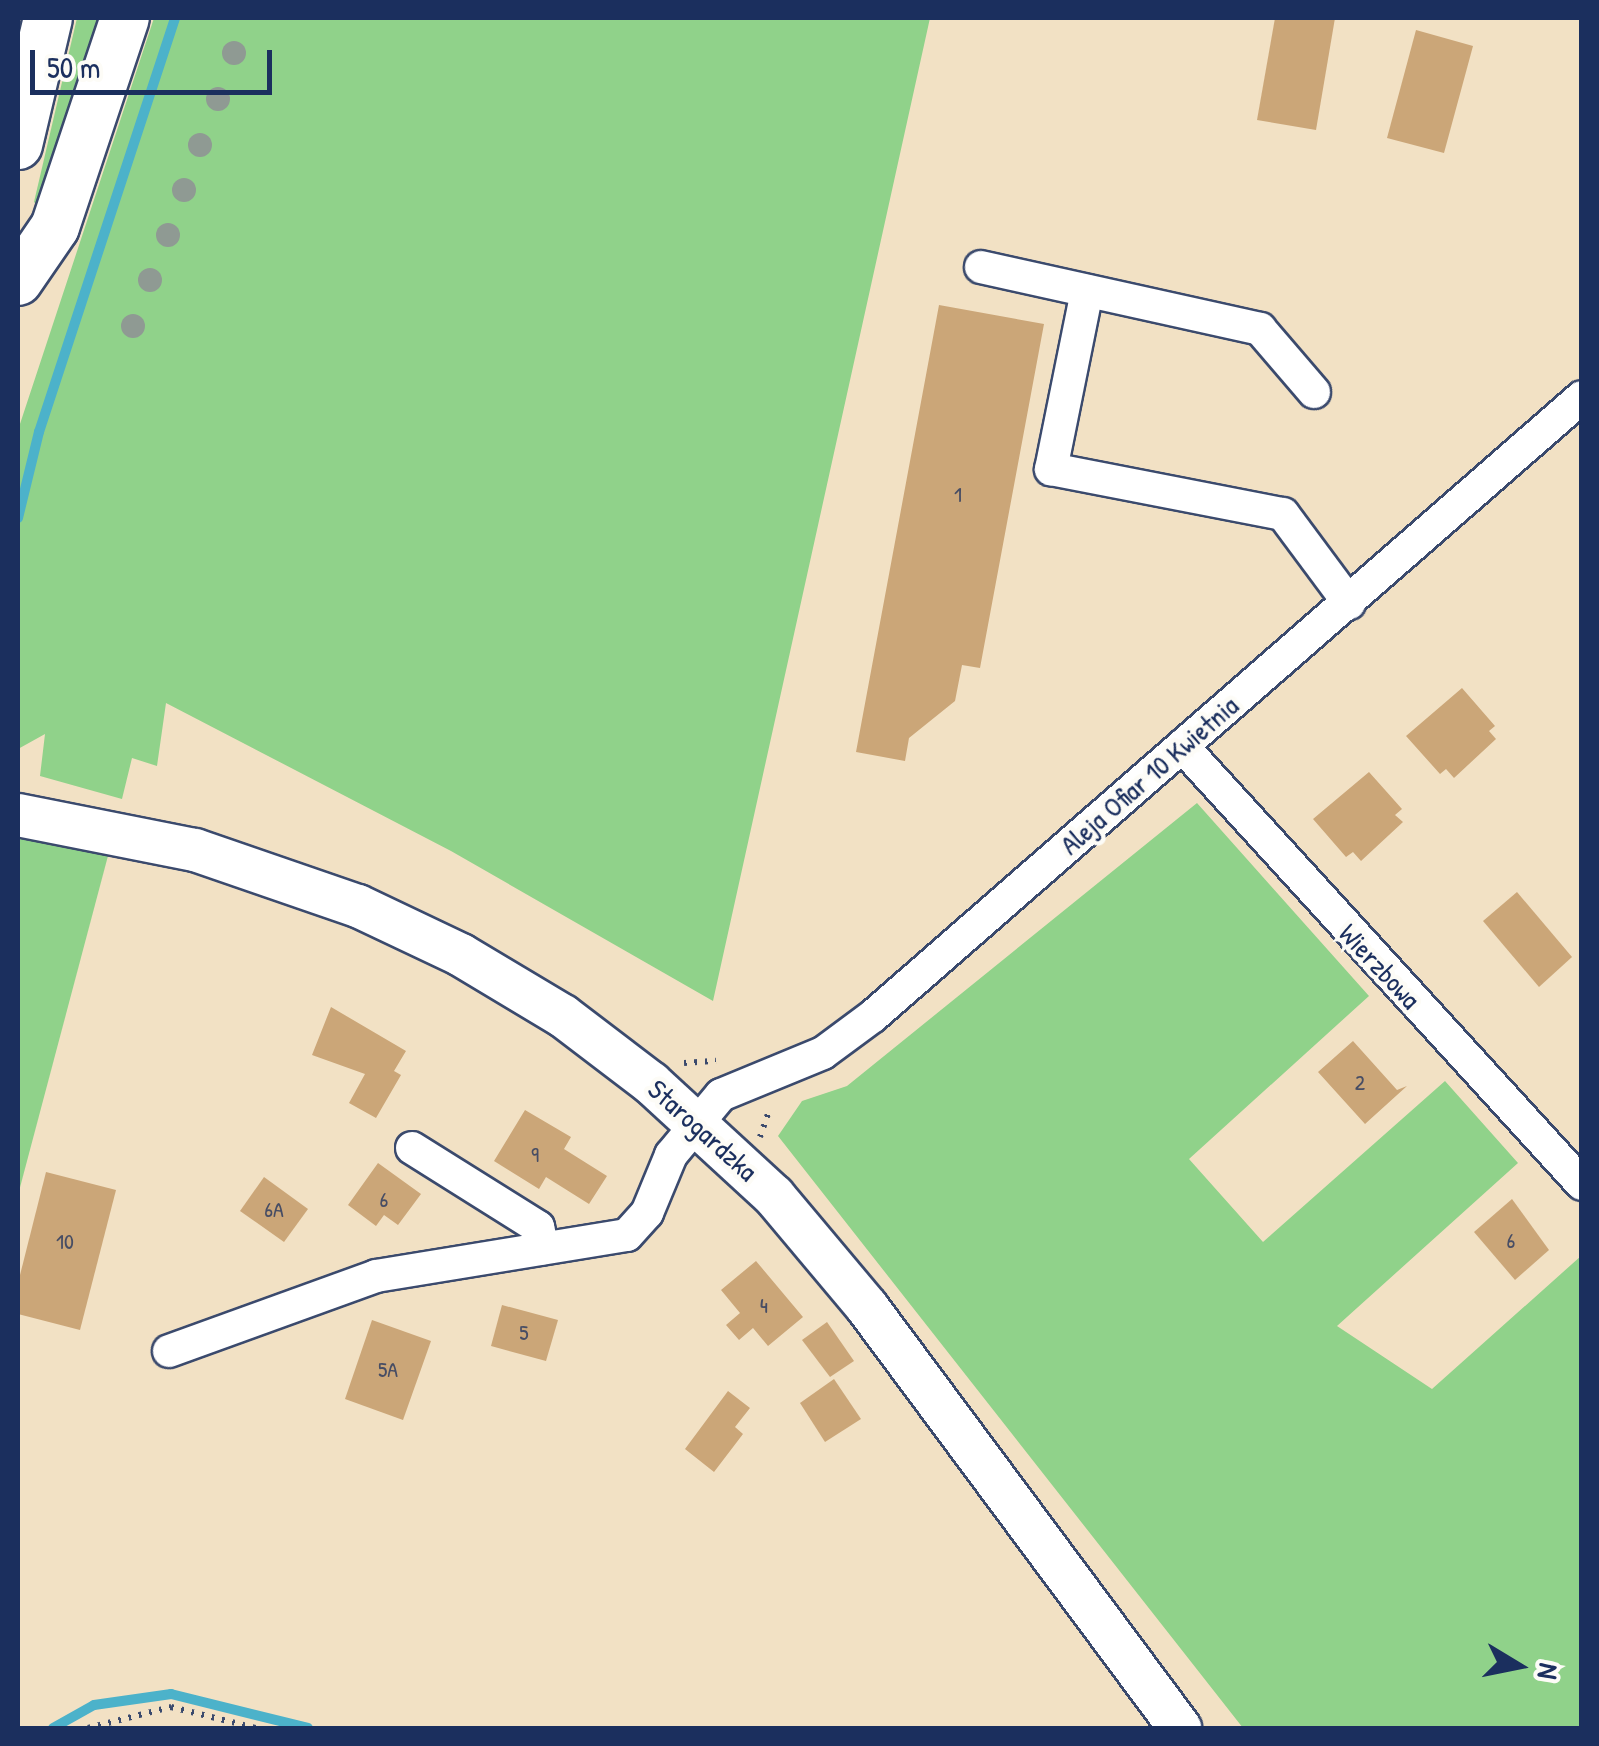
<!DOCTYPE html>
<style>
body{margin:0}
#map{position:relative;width:1599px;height:1746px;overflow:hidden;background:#f2e1c4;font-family:"Patrick Hand",sans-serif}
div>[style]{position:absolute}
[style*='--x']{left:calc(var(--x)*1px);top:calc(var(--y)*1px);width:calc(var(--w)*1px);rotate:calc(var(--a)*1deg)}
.green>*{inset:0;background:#90d28a}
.stream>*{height:10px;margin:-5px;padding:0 5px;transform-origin:5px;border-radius:5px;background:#4cb2ca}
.building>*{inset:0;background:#cba678}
.path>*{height:6px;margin-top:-3px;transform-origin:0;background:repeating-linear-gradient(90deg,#3b4a6d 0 2.5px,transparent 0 10.5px)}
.roads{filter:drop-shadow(2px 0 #3b4a6d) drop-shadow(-2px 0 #3b4a6d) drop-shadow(0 2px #3b4a6d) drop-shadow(0 -2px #3b4a6d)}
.minor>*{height:32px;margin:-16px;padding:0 16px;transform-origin:16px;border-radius:16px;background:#fff}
.major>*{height:42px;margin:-21px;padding:0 21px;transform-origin:21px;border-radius:21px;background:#fff}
.highway>*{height:48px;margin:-24px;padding:0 24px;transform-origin:24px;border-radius:24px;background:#fff}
.trees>*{width:24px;height:24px;margin:-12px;border-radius:50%;background:#8f9a93}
span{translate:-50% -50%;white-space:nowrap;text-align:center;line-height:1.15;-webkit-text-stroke:9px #fdfcf7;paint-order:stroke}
.number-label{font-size:22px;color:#474d64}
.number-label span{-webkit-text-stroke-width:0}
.street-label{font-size:28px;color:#1b2f5e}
.frame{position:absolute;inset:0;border:20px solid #1b2f5e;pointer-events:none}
.north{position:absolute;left:1469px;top:1616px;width:100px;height:100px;-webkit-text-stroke:8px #fdfcf7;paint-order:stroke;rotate:100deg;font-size:28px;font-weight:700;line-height:40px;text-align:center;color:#1b2f5e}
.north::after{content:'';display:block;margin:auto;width:35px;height:45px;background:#1b2f5e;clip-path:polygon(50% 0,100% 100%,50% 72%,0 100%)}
.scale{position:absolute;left:30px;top:50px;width:242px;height:45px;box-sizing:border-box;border:5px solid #1b2f5e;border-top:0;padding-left:12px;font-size:30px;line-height:35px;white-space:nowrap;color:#1b2f5e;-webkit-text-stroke:8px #fdfcf7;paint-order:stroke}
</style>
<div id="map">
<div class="green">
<div style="clip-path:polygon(77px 18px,104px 18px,38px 206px,34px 202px)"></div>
<div style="clip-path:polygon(154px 18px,930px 18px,713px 1001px,451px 851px,166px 703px,157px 766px,132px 758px,122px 799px,40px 776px,45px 734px,18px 749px,18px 430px)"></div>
<div style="clip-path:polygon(1197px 803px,1369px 996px,1189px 1159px,1263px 1242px,1445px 1081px,1518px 1163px,1337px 1326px,1432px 1389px,1581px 1256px,1581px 1728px,1243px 1728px,778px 1136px,802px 1101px,847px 1086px)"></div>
<div style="clip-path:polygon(18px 836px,109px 852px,18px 1195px)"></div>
</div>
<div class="stream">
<div style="--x:18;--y:518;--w:89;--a:-76.3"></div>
<div style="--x:39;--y:432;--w:436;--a:-71.8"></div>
<div style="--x:53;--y:1728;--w:47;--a:-29.3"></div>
<div style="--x:94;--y:1705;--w:78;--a:-8.1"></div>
<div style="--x:171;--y:1694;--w:141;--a:13.9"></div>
</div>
<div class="building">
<div style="clip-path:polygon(1275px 18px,1335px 18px,1316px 130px,1257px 120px)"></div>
<div style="clip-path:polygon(1416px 30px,1473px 46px,1444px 153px,1387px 138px)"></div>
<div style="clip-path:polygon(939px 305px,1044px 324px,980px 668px,962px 665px,955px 701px,909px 738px,905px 761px,856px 752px)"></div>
<div style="clip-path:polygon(1462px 688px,1495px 726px,1489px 731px,1496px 739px,1454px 778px,1446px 769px,1440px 774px,1406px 736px)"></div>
<div style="clip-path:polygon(1369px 772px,1402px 809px,1395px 815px,1403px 822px,1361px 861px,1353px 852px,1346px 857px,1313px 819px)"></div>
<div style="clip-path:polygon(1517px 892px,1572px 957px,1539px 987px,1483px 921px)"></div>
<div style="clip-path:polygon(331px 1007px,406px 1051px,394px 1071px,401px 1075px,376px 1118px,349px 1103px,365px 1074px,312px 1055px)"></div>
<div style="clip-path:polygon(1353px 1041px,1397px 1090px,1407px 1086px,1365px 1124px,1318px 1072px)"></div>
<div style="clip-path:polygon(525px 1110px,571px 1137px,564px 1149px,607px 1176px,589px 1204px,546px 1177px,539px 1189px,494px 1161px)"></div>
<div style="clip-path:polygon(378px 1163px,421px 1194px,398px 1225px,384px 1215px,376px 1226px,348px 1205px)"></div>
<div style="clip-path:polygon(46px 1172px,116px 1190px,80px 1330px,18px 1314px,18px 1283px)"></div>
<div style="clip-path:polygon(264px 1177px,308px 1209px,284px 1242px,240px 1211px)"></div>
<div style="clip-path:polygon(1512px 1199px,1549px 1250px,1515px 1280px,1474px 1232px)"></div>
<div style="clip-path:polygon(756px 1261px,803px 1317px,768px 1346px,753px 1328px,739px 1340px,726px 1325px,740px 1313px,721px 1290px)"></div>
<div style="clip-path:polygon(502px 1305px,558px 1320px,546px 1361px,491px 1346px)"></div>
<div style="clip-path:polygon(372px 1320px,431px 1341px,403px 1420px,345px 1399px)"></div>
<div style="clip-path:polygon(827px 1322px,854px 1361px,830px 1377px,802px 1340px)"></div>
<div style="clip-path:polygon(834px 1379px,861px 1419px,825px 1442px,800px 1403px)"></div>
<div style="clip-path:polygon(728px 1391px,750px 1408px,735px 1427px,743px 1434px,714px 1472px,685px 1449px)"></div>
</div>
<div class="path">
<div style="--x:684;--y:1063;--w:32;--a:-4"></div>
<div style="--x:760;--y:1137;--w:28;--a:-71"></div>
<div style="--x:88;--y:1728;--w:86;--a:-14.2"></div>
<div style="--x:171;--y:1707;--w:88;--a:13.9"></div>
</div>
<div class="roads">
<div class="minor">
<div style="--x:981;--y:267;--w:286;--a:12.5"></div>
<div style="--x:1260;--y:329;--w:83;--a:49.4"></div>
<div style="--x:1087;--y:291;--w:182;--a:101.4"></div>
<div style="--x:1051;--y:469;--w:236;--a:11"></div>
<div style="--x:1283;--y:514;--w:111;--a:53.4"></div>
<div style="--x:1182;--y:746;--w:593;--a:47.6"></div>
<div style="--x:412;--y:1148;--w:149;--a:32.1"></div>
<div style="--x:538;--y:1227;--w:22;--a:77"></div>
<div style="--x:169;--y:1351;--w:220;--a:-19.9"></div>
<div style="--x:376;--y:1276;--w:254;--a:-9.3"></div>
<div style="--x:627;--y:1235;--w:30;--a:-48"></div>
<div style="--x:647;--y:1213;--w:63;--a:-67.5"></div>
<div style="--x:671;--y:1155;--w:78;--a:-50.2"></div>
<div style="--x:721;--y:1095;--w:110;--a:-22.4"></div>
<div style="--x:823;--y:1053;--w:62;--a:-36.5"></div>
<div style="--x:873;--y:1016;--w:941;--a:-41.12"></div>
</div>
<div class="major">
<div style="--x:18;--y:815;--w:180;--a:11.2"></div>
<div style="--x:195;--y:850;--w:172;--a:19"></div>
<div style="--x:358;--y:906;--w:114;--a:25.4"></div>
<div style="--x:461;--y:955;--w:119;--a:30.9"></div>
<div style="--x:563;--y:1016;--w:111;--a:37.3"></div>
<div style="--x:651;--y:1083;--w:167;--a:42.6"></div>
<div style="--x:774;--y:1196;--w:145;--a:50"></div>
<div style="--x:867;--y:1307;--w:525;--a:53.37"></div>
</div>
<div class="highway">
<div style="--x:18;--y:145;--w:130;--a:-76.7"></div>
<div style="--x:18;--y:281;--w:65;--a:-55.6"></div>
<div style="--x:55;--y:227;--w:220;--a:-71.5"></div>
</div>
</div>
<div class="trees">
<div style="left:234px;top:53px"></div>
<div style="left:218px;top:99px"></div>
<div style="left:200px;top:145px"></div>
<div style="left:184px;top:190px"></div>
<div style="left:168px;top:235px"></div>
<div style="left:150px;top:280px"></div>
<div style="left:133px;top:326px"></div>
</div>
<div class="number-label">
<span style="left:958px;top:495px">1</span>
<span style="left:1360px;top:1083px">2</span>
<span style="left:535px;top:1155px">9</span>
<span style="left:384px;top:1200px">6</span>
<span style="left:274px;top:1210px">6A</span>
<span style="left:1511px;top:1241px">6</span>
<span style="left:65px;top:1242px">10</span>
<span style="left:764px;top:1306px">4</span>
<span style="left:524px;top:1333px">5</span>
<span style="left:388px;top:1370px">5A</span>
</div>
<div class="street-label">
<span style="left:1149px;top:775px;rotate:-41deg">Aleja Ofiar 10 Kwietnia</span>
<span style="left:1380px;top:966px;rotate:47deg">Wierzbowa</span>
<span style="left:703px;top:1130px;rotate:42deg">Starogardzka</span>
</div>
<div class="frame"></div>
<div class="north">N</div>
<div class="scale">50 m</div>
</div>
